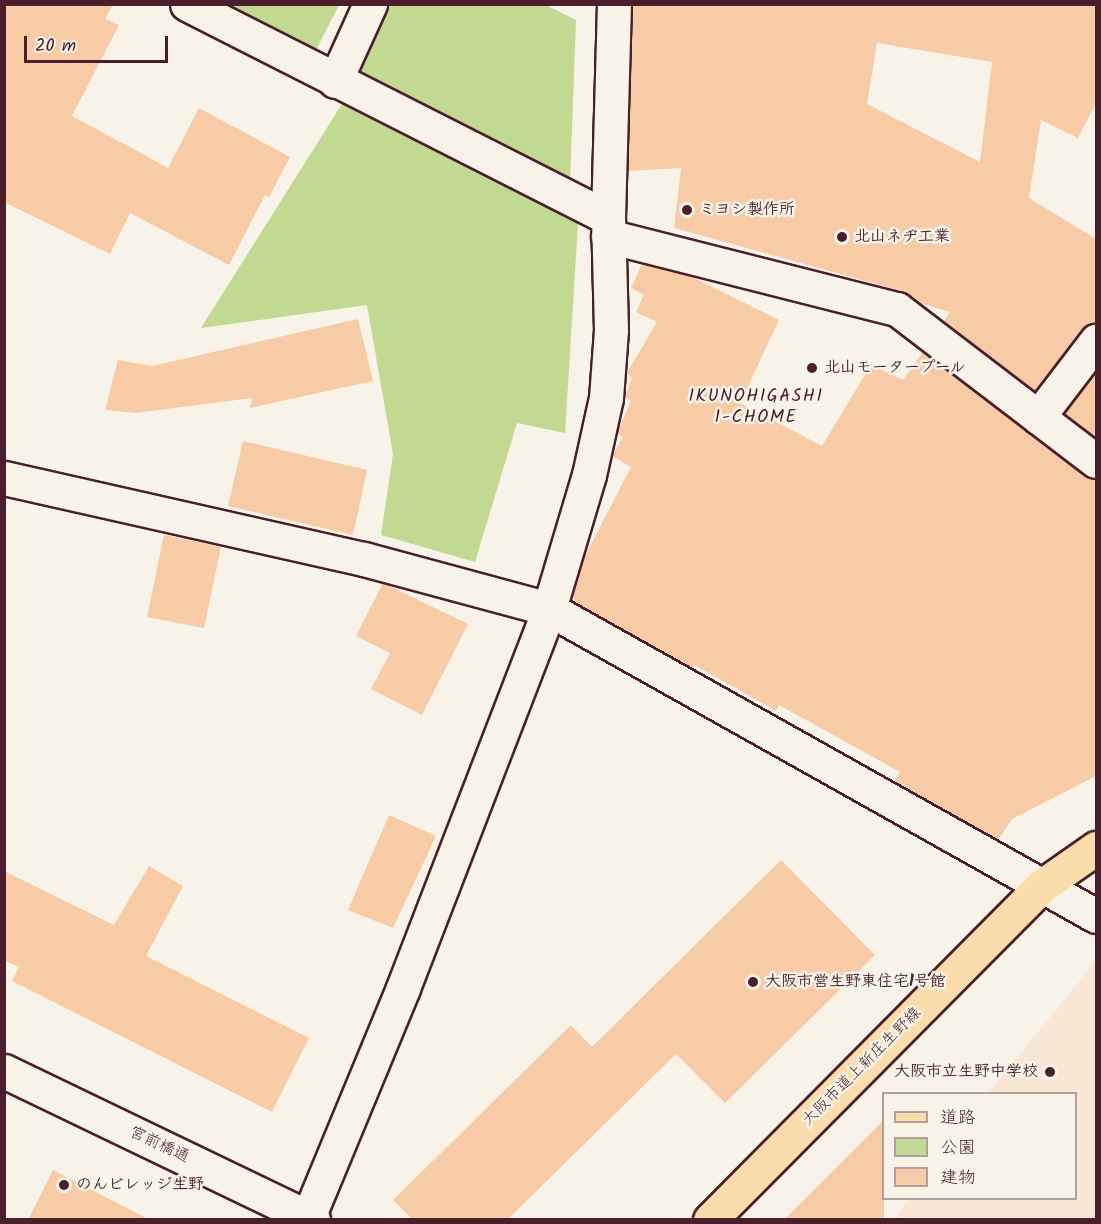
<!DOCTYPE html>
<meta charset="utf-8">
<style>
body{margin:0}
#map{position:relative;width:1101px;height:1224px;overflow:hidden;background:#f7f3e8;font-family:Kalam,"Klee One",sans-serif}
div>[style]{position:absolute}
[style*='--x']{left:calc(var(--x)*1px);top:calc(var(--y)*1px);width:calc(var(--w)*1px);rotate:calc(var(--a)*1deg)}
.built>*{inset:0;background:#f7e7d4}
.green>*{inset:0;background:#c1d990}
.building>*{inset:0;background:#f7cba6}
.roads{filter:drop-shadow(2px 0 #4a1f2b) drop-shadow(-2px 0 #4a1f2b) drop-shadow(0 2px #4a1f2b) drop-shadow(0 -2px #4a1f2b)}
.minor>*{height:33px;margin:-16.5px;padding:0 16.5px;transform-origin:16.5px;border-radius:16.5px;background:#f7f3e8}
.primary>*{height:33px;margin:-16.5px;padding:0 16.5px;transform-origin:16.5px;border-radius:16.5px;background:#faddab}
.dots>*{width:16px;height:16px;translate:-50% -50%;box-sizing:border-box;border:3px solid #f7f3e8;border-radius:50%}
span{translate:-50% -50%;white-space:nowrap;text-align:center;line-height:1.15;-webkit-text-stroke:5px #f7f3e8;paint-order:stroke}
.poi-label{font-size:16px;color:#4a1f2b;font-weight:700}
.left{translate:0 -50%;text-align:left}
.right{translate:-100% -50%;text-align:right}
.street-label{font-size:16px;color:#4a1f2b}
.neighbourhood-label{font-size:18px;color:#4a1f2b;letter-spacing:1.5px}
.frame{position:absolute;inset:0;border:6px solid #4a1f2b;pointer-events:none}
.legend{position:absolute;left:882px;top:1092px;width:195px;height:108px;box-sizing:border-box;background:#f7f3e8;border:2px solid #b29e9c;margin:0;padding:8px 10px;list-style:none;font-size:18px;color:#4a1f2b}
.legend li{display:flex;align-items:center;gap:12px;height:30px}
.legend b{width:30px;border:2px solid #b29e9c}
.scale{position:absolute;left:24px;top:36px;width:144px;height:27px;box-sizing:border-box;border:3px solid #4a1f2b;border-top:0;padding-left:8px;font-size:18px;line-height:21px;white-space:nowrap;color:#4a1f2b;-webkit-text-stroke:4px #f7f3e8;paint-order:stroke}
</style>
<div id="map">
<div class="built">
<div style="clip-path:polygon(1096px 961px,1096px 1219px,895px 1219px,910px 1199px,1076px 1198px,1076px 1094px,988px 1093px)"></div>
</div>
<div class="green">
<div style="clip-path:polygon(224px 5px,339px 5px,315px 52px)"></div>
<div style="clip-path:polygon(382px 5px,546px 5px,576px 20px,570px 183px,354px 69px)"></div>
<div style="clip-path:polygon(347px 96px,578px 223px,565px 433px,517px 423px,475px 562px,381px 535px,393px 454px,367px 305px,201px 328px)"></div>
</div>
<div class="building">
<div style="clip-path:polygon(4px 4px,113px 4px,105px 19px,119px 25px,72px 116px,152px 159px,168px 168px,199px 108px,290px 157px,269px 197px,265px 195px,229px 265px,130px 213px,110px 254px,4px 202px)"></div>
<div style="clip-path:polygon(evenodd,633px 4px,1096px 4px,1096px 103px,1078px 138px,1041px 120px,1029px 198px,1096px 239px,1096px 323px,1081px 330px,1035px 391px,944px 321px,950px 312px,920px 303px,902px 291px,674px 228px,681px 168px,628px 171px,633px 4px,877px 43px,992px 62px,980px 162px,867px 104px,877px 43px)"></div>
<div style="clip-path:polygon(642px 264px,690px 276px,779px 320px,740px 403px,822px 446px,871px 365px,903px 380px,923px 352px,1085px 476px,1096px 479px,1096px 776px,1012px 819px,998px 840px,895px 781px,900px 772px,779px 705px,776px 711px,695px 665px,693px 668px,576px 603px,573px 596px,583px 560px,631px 467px,612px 456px,623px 437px,617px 433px,631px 401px,625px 397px,632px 378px,627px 373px,657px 322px,636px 312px,644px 295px,631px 288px)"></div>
<div style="clip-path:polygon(358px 319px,373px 381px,250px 408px,252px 398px,136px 413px,105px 410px,118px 360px,152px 366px)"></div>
<div style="clip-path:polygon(1096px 371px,1096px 438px,1064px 413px)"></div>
<div style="clip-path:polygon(243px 441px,367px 470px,353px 535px,228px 506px)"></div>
<div style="clip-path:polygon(164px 535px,221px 547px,204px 628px,147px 617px)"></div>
<div style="clip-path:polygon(383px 583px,468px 624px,422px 715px,371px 689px,390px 653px,356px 636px)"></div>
<div style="clip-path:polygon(389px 815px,436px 836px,393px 928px,348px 910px)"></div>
<div style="clip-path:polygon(781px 860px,875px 955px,725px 1103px,676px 1054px,507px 1220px,413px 1220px,393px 1200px,571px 1025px,592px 1047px)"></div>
<div style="clip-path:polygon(149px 866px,183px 886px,146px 956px,309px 1038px,272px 1112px,12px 981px,19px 967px,4px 960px,4px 871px,114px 925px)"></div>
<div style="clip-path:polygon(884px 1120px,884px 1220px,784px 1220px)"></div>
<div style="clip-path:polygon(53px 1170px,150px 1220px,28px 1220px)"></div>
</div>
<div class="roads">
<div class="minor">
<div style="--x:187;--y:4;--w:472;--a:26.9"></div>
<div style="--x:335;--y:81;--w:85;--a:-65.6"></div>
<div style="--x:608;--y:236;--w:298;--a:14.2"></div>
<div style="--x:897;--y:309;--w:250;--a:37.4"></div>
<div style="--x:1038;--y:417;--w:96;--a:-52.7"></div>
<div style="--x:4;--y:478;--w:369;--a:12.7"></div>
<div style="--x:364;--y:559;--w:192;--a:15.1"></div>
<div style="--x:549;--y:609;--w:627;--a:29.3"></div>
<div style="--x:4;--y:1071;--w:343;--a:25.7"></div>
<div style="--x:307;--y:1220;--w:251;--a:-67.5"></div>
<div style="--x:403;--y:988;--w:406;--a:-68.9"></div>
<div style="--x:549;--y:609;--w:140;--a:-73.4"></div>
<div style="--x:589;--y:475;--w:79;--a:-77.6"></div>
<div style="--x:606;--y:398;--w:68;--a:-85.8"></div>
<div style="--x:611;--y:330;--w:112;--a:-91.5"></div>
<div style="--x:608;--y:218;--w:214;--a:-88.4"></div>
</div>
<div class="primary">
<div style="--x:710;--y:1220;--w:472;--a:-45.2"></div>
<div style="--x:1043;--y:885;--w:65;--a:-34.9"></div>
</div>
</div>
<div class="dots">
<div style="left:687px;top:210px;background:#4a1f2b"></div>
<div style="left:842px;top:237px;background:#4a1f2b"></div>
<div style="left:812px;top:368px;background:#4a1f2b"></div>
<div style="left:753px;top:982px;background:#4a1f2b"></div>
<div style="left:1050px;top:1072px;background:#4a1f2b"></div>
<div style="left:64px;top:1185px;background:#4a1f2b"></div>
</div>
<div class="poi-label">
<span class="left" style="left:699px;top:210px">ミヨシ製作所</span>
<span class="left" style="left:854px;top:237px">北山ネヂ工業</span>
<span class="left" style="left:824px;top:368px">北山モータープール</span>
<span class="left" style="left:765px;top:982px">大阪市営生野東住宅1号館</span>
<span class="right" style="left:1038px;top:1072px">大阪市立生野中学校</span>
<span class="left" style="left:76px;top:1185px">のんビレッジ生野</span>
</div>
<div class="street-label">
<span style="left:862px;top:1067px;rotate:-45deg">大阪市道上新庄生野線</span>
<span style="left:159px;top:1145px;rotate:25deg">宮前橋通</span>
</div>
<div class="neighbourhood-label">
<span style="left:756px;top:408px">IKUNOHIGASHI<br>1-CHOME</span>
</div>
<div class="frame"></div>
<ul class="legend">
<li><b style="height:8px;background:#faddab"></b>道路</li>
<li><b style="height:16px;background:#c1d990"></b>公園</li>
<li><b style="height:16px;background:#f7cba6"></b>建物</li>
</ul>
<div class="scale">20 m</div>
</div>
